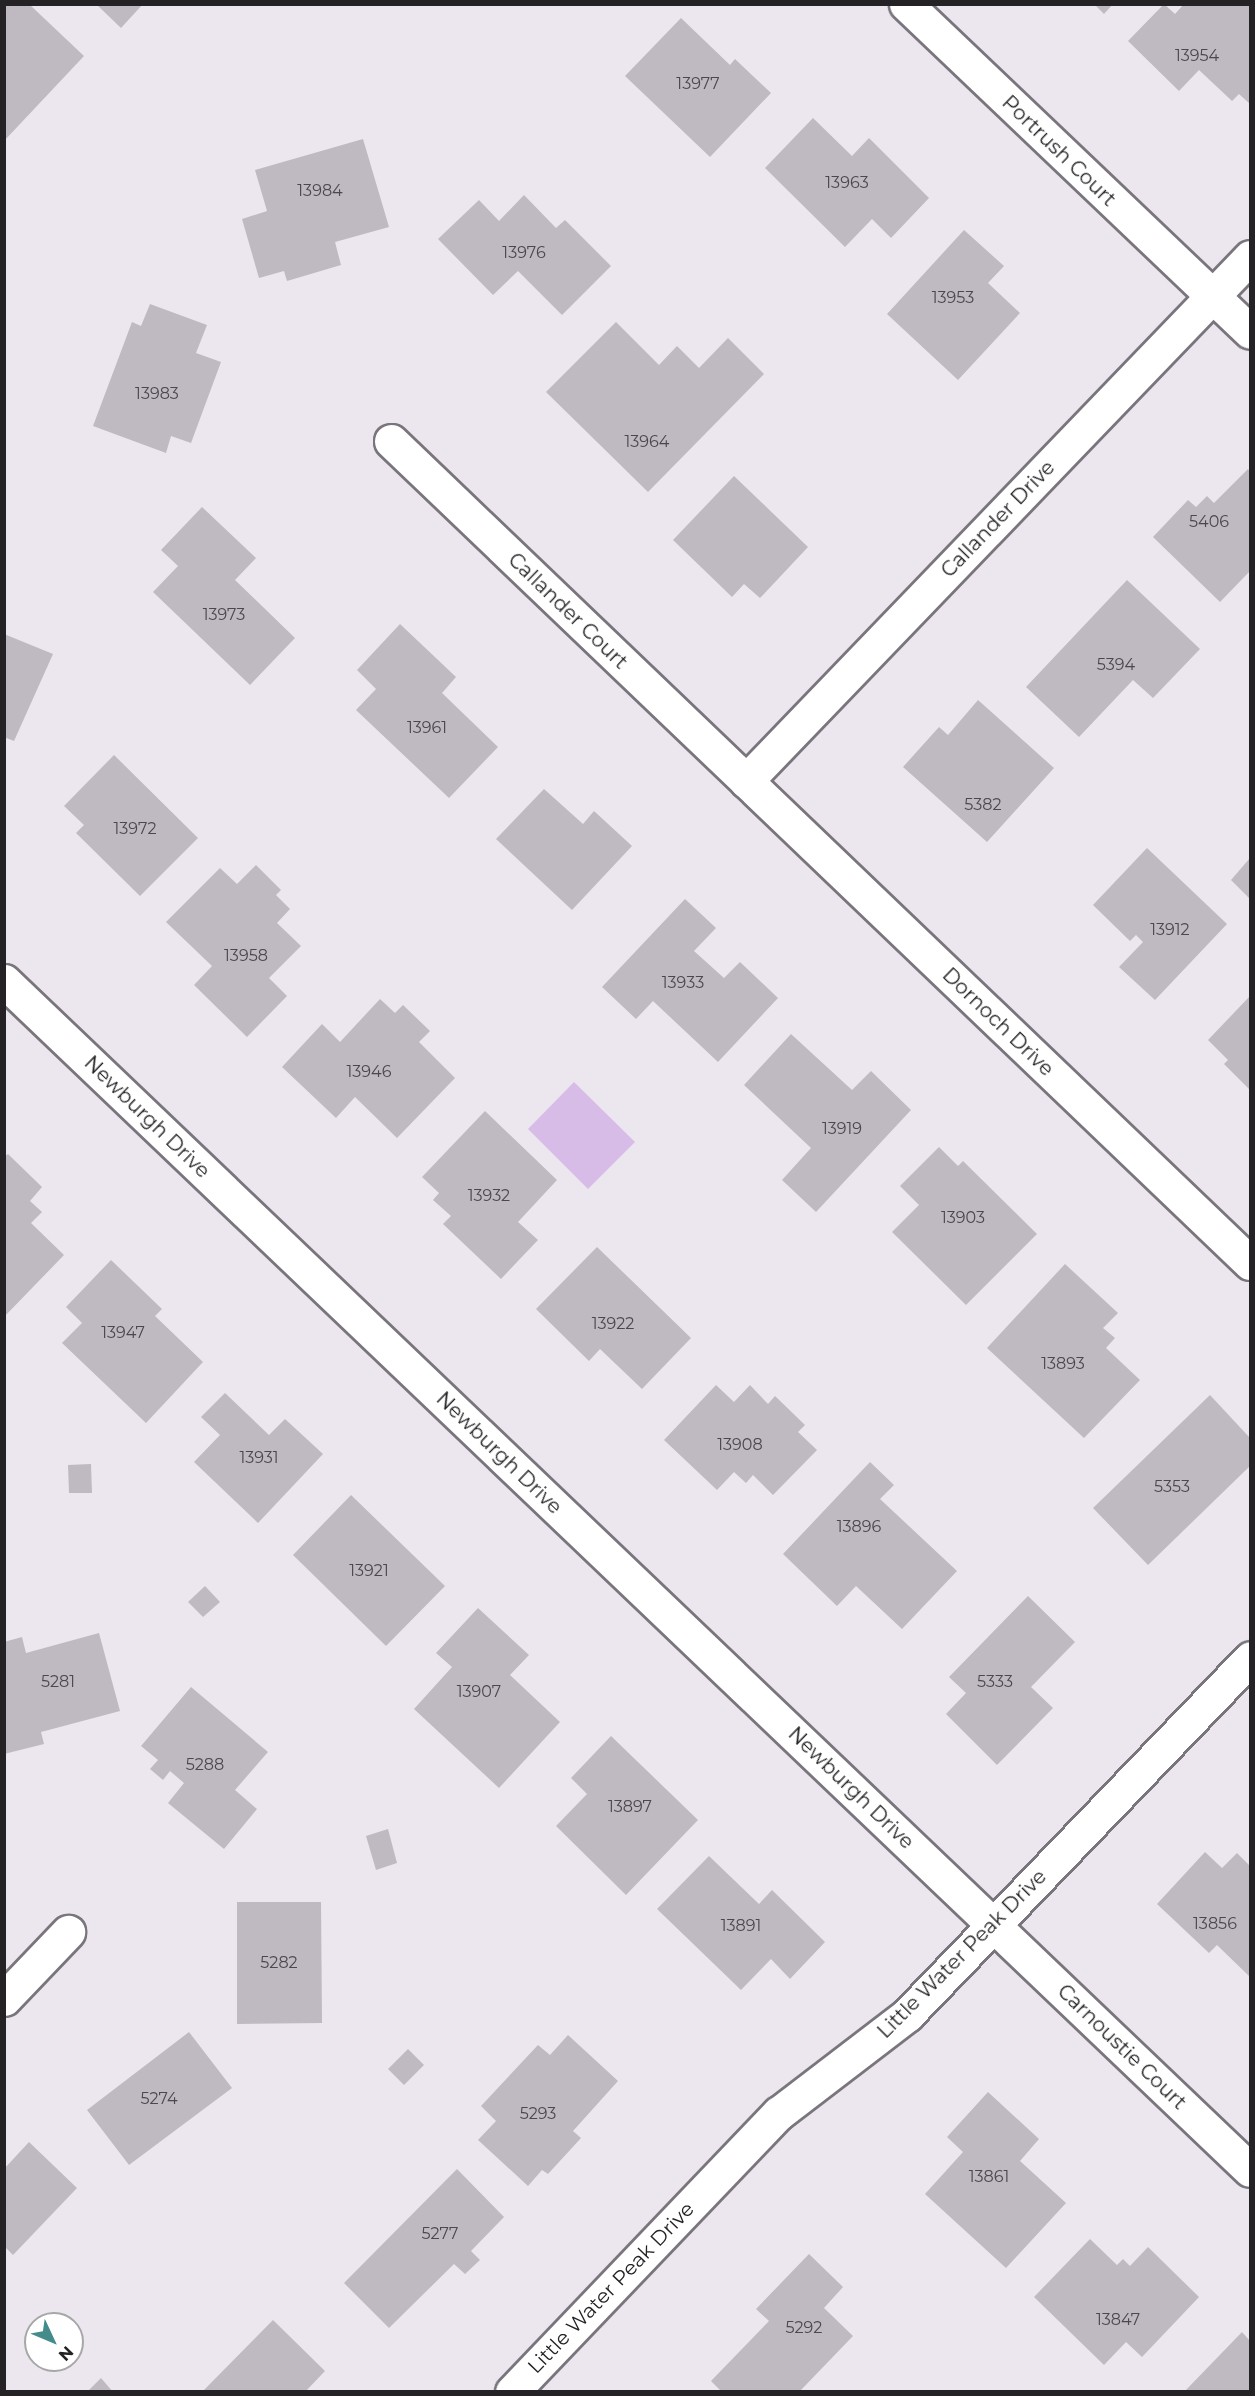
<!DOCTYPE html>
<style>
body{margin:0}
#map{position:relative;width:1255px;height:2396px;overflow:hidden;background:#ece6ef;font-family:Montserrat,sans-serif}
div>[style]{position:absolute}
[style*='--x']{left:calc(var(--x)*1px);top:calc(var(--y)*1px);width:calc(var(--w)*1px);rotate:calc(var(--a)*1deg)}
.green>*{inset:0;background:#d7bce7}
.building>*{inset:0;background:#bfb9c2}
.roads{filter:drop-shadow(2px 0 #7a757d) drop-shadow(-2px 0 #7a757d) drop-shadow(0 2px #7a757d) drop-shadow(0 -2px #7a757d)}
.minor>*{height:33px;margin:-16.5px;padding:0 16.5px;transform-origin:16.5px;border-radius:16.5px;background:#fff}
span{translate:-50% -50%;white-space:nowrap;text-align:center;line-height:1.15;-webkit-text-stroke:4.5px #fff;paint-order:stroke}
.number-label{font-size:16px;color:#4b484c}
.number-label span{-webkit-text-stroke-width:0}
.street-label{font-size:20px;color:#242225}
.frame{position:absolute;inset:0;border:6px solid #242225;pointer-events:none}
.north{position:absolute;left:24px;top:2312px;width:60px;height:60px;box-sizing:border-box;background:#fff;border:2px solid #a7a7a8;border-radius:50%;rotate:134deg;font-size:16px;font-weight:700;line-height:24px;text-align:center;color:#242225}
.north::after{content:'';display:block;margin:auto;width:21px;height:27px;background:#448c8a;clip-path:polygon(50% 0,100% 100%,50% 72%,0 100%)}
</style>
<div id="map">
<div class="green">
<div style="clip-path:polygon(574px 1082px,635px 1142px,588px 1189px,528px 1129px)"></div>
</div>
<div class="building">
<div style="clip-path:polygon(4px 4px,29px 4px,84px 56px,4px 141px)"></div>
<div style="clip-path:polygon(96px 4px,143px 4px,121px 28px)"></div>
<div style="clip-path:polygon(1094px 4px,1113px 4px,1104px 14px)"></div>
<div style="clip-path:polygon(1164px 4px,1175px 14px,1184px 4px,1250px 4px,1250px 104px,1239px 94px,1232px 101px,1199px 70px,1179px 91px,1128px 41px)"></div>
<div style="clip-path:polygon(681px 18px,730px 65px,735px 59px,771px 93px,710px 157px,625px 76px)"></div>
<div style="clip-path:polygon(813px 118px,852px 156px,869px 138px,929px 198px,891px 238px,872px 219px,845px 247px,765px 168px)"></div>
<div style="clip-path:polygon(363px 139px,389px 227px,335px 242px,341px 265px,287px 281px,284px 271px,259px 278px,242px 219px,267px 211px,255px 170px)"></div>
<div style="clip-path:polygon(524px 195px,556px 228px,565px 220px,611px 266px,562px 315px,518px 271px,493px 295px,438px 239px,479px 200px,499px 221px)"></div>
<div style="clip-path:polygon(964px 230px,1004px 266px,988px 283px,1020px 313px,958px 380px,887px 314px)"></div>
<div style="clip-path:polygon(150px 304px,207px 325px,196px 353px,221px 362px,191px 443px,171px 436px,166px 453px,93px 426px,132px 322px,141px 326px)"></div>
<div style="clip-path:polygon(616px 322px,659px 365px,677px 346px,699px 368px,728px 338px,764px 374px,648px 492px,546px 392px)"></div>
<div style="clip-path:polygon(1248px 469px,1250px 472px,1250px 571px,1220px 602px,1153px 537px,1188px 500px,1196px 507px,1207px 496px,1214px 503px)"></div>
<div style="clip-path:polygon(734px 476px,808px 547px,760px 598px,744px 584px,732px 597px,673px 540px)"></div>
<div style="clip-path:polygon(202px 507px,256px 558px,235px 580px,295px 638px,250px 685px,153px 592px,178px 566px,161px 550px)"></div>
<div style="clip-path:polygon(1127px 580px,1200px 649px,1153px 698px,1133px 680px,1079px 737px,1026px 687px)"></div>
<div style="clip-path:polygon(400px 624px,456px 677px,442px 693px,498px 747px,449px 798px,356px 710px,376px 689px,357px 670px)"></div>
<div style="clip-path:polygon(4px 634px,53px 654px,14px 741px,4px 737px)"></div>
<div style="clip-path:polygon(978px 700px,1054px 768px,987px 842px,903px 767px,939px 727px,948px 735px)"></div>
<div style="clip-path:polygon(114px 755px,198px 838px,140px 896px,76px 833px,84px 825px,64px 806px)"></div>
<div style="clip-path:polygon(544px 789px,583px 824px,594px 811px,632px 846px,572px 910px,496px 839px)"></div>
<div style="clip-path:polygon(1147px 848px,1227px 924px,1155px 1000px,1119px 967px,1143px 942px,1136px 935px,1130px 941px,1093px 905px)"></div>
<div style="clip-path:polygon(1250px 858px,1250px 899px,1231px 880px)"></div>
<div style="clip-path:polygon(256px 865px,281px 890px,276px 895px,290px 909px,277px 923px,301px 946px,269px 978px,287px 996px,247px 1037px,194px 985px,212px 966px,166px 922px,220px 868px,237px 884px)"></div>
<div style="clip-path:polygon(685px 899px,716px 928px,694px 951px,724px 978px,740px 962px,778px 998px,718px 1062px,653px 1001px,636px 1019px,602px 987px)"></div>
<div style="clip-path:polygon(1250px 996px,1250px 1090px,1224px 1064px,1228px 1060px,1208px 1040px)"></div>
<div style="clip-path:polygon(380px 999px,395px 1013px,403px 1005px,430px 1031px,419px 1042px,455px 1078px,397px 1138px,355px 1097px,336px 1118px,282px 1067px,322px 1024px,340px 1042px)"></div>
<div style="clip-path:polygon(791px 1034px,852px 1090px,871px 1071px,911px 1110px,816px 1212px,782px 1180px,811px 1148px,744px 1085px)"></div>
<div style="clip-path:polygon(485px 1111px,557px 1180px,518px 1222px,538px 1240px,501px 1279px,443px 1224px,451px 1216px,433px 1200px,439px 1193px,422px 1177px)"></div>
<div style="clip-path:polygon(939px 1147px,958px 1166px,963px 1161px,1037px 1234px,966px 1305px,892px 1232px,919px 1205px,900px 1186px)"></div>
<div style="clip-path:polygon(8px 1154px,42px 1187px,30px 1201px,42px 1212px,31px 1223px,64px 1255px,4px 1317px,4px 1157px)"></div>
<div style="clip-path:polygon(597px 1247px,691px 1338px,642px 1389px,600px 1349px,589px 1361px,536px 1309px)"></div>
<div style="clip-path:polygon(111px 1260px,162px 1309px,155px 1316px,203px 1362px,146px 1423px,62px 1343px,82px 1323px,66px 1307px)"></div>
<div style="clip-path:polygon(1065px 1264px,1118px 1313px,1103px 1328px,1115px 1338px,1106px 1348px,1140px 1380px,1084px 1438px,987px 1348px)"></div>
<div style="clip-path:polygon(716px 1385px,734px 1402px,750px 1385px,768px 1404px,775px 1396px,805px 1425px,798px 1432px,817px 1450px,773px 1495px,753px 1475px,746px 1483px,734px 1472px,717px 1490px,664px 1440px)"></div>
<div style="clip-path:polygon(225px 1393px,269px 1435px,285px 1419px,323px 1454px,258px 1523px,194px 1462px,220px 1435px,201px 1417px)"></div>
<div style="clip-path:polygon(1210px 1395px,1250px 1438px,1250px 1466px,1148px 1565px,1093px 1508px)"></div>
<div style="clip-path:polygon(870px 1462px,894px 1485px,880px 1499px,957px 1571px,902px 1629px,856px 1586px,837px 1606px,783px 1554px)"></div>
<div style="clip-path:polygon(91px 1464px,92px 1493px,69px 1493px,68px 1465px)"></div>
<div style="clip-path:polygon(351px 1495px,445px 1586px,386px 1646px,293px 1555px)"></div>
<div style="clip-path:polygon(205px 1586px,220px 1602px,203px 1617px,188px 1602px)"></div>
<div style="clip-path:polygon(1028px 1596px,1075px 1642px,1031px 1687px,1053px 1708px,997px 1765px,946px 1714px,966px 1693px,949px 1677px)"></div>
<div style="clip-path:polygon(478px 1608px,529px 1655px,510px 1675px,560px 1722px,499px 1788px,414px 1709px,452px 1667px,436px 1653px)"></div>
<div style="clip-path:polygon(99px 1633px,120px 1711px,41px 1732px,44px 1744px,4px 1754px,4px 1642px,22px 1637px,26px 1653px)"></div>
<div style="clip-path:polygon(191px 1687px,268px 1752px,235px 1790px,257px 1809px,224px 1849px,168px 1803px,184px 1783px,170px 1771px,163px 1780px,150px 1769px,158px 1760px,141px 1746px)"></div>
<div style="clip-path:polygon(611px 1736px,698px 1820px,626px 1895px,556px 1826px,587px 1794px,571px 1778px)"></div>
<div style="clip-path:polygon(388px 1829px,397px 1863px,376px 1870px,366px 1836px)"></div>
<div style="clip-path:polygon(1205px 1852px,1222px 1868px,1237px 1853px,1250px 1866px,1250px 1977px,1217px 1945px,1209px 1953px,1157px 1904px)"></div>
<div style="clip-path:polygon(709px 1856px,759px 1904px,772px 1890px,825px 1942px,790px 1979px,771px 1959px,741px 1990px,657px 1909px)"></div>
<div style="clip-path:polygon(237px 1902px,321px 1902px,322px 2023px,237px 2024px)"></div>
<div style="clip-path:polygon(189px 2032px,232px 2088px,129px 2165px,87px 2110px)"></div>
<div style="clip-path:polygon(568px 2035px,618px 2081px,573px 2131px,581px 2138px,548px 2174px,542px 2170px,528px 2186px,478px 2140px,496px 2121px,481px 2106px,538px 2045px,550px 2055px)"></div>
<div style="clip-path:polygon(408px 2049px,424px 2065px,404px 2085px,388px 2069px)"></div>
<div style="clip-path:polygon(988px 2092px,1039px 2139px,1020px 2161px,1066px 2203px,1006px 2268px,925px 2194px,963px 2152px,947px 2137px)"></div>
<div style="clip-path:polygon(29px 2142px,77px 2188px,13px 2255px,4px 2246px,4px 2169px)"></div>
<div style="clip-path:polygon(457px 2169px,504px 2217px,471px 2251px,480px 2260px,465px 2274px,454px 2264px,389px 2328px,344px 2283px)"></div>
<div style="clip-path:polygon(1090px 2239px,1117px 2265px,1123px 2259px,1130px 2266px,1148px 2247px,1199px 2297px,1142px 2357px,1126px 2342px,1104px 2365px,1034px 2297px)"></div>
<div style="clip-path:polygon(809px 2254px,843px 2287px,824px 2308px,853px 2336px,801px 2390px,803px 2392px,722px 2392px,711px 2381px,769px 2321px,756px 2309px)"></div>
<div style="clip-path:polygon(273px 2320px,325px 2371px,305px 2392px,202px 2392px)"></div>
<div style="clip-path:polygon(1242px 2332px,1250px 2341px,1250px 2392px,1184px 2392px)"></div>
<div style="clip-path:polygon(101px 2378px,113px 2392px,87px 2392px)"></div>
</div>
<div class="roads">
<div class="minor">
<div style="--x:906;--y:4;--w:475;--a:43.6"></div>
<div style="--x:391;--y:441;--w:1189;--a:43.74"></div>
<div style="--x:746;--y:781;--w:727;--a:-46.11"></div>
<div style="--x:4;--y:981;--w:1722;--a:43.66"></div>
<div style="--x:4;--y:1999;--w:93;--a:-46.3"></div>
<div style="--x:512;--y:2392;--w:386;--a:-46.3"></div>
<div style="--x:779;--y:2113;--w:161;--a:-37.4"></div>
<div style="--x:907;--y:2015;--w:495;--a:-46.1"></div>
</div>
</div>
<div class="number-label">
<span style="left:1197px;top:56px">13954</span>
<span style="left:698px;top:84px">13977</span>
<span style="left:847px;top:183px">13963</span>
<span style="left:320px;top:191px">13984</span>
<span style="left:524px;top:253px">13976</span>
<span style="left:953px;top:298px">13953</span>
<span style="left:157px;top:394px">13983</span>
<span style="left:647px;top:442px">13964</span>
<span style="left:1209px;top:522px">5406</span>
<span style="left:224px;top:615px">13973</span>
<span style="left:1116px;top:665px">5394</span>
<span style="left:427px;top:728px">13961</span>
<span style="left:983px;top:805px">5382</span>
<span style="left:135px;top:829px">13972</span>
<span style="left:1170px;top:930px">13912</span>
<span style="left:246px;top:956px">13958</span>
<span style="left:683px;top:983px">13933</span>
<span style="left:369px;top:1072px">13946</span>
<span style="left:842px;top:1129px">13919</span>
<span style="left:489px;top:1196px">13932</span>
<span style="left:963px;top:1218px">13903</span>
<span style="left:613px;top:1324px">13922</span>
<span style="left:123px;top:1333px">13947</span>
<span style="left:1063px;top:1364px">13893</span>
<span style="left:740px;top:1445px">13908</span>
<span style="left:259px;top:1458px">13931</span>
<span style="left:1172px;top:1487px">5353</span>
<span style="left:859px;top:1527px">13896</span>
<span style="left:369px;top:1571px">13921</span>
<span style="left:58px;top:1682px">5281</span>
<span style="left:995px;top:1682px">5333</span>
<span style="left:479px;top:1692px">13907</span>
<span style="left:205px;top:1765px">5288</span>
<span style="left:630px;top:1807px">13897</span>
<span style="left:1215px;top:1924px">13856</span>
<span style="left:741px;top:1926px">13891</span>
<span style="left:279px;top:1963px">5282</span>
<span style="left:159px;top:2099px">5274</span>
<span style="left:538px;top:2114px">5293</span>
<span style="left:989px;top:2177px">13861</span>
<span style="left:440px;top:2234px">5277</span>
<span style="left:1118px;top:2320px">13847</span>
<span style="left:804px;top:2328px">5292</span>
</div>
<div class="street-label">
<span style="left:1059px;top:151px;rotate:44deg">Portrush Court</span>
<span style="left:998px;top:519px;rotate:-46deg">Callander Drive</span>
<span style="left:568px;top:611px;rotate:44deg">Callander Court</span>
<span style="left:998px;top:1022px;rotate:44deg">Dornoch Drive</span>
<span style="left:147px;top:1117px;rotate:44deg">Newburgh Drive</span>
<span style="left:499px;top:1453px;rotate:44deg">Newburgh Drive</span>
<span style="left:851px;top:1788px;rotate:44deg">Newburgh Drive</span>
<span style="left:962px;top:1954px;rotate:-45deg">Little Water Peak Drive</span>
<span style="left:1122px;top:2047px;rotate:44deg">Carnoustie Court</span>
<span style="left:611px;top:2288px;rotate:-46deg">Little Water Peak Drive</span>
</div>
<div class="frame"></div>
<div class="north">N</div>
</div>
